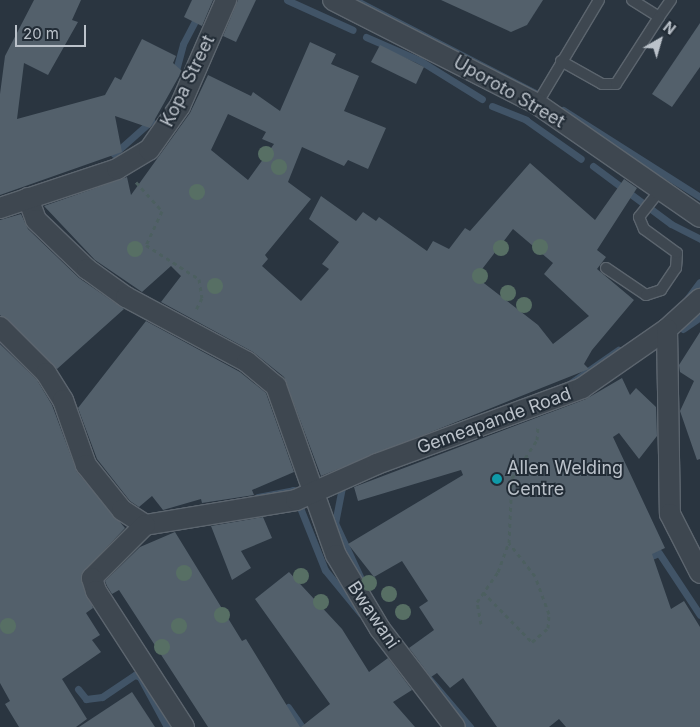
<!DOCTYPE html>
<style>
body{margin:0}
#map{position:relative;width:700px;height:727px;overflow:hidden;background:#2a3540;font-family:Inter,sans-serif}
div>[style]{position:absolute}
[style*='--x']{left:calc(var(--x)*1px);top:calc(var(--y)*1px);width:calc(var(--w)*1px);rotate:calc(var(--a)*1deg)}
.stream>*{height:7px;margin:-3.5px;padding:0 3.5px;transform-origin:3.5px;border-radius:3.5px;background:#415467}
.building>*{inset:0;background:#53606b}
.path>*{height:3px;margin-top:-1.5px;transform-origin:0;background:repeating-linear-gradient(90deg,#4c5f60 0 4px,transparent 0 8px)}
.roads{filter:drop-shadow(1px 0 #5c656e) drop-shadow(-1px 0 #5c656e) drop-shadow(0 1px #5c656e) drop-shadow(0 -1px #5c656e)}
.lane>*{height:10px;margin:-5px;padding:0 5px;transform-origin:5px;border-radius:5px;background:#3e4750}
.street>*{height:20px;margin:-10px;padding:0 10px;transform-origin:10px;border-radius:10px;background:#3e4750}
.trees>*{width:16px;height:16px;margin:-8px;border-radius:50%;background:#576f64}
.dots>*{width:14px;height:14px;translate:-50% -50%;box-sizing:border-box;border:2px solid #222c36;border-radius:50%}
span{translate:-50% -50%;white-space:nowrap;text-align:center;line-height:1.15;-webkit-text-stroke:4px #222c36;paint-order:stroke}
.street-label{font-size:18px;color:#bbc2ca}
.poi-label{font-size:18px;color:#bbc2ca}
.left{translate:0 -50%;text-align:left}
.north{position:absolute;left:635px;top:15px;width:50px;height:50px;-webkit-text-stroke:4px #222c36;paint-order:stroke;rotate:38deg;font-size:14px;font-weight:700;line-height:20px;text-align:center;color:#bbc2ca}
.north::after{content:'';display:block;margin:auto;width:18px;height:22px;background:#bbc2ca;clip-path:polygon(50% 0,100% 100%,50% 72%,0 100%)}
.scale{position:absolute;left:15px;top:25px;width:71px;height:22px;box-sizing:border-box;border:2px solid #bbc2ca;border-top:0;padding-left:6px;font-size:15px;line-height:18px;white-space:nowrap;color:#bbc2ca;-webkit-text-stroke:4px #222c36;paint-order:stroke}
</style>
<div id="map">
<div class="stream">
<div style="--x:287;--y:0;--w:72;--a:24.4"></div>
<div style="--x:355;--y:0;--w:203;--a:27.3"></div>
<div style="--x:366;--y:37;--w:58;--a:23.5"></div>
<div style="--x:419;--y:60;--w:74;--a:31.8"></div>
<div style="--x:175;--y:74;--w:31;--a:-75"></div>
<div style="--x:183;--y:44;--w:50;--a:-62.4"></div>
<div style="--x:492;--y:106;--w:37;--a:22"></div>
<div style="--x:526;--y:120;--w:67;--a:35.3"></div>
<div style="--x:563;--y:110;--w:162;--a:32.4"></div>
<div style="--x:114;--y:154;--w:50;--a:-41.7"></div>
<div style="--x:593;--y:166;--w:97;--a:36.6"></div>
<div style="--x:671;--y:224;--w:33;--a:27"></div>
<div style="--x:687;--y:299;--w:21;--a:-53"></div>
<div style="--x:683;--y:329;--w:21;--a:-35"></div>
<div style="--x:569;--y:384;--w:60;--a:-34.8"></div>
<div style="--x:343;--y:482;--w:42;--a:101"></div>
<div style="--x:335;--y:523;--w:66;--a:65"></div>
<div style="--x:258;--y:497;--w:36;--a:-11"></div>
<div style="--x:293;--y:490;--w:86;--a:68.2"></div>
<div style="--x:325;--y:570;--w:57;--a:50.7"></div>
<div style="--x:644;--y:559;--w:16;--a:-22"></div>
<div style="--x:659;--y:553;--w:74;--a:56.5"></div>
<div style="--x:414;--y:661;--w:87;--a:49.7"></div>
<div style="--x:78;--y:689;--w:13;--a:51"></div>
<div style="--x:86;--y:699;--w:16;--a:-7"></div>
<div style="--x:102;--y:697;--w:40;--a:-34"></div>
<div style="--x:135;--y:675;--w:5;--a:22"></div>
<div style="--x:140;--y:677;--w:57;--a:61.6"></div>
<div style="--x:288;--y:707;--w:24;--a:55"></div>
</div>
<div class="building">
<div style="clip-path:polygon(34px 0,81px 0,72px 20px,78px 22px,48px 75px,24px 63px,17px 119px,105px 95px,115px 77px,121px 80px,142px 39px,176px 56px,173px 63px,182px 71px,150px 128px,115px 116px,122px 152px,0 195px,0 94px,5px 56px)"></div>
<div style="clip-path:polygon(192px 0,213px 0,202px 26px,184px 17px)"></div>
<div style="clip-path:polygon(238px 0,256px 0,236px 42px,223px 36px)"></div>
<div style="clip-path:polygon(441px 0,543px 0,527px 25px,511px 32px)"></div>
<div style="clip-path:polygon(700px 23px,700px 67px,672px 107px,652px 94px)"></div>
<div style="clip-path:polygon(evenodd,310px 42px,336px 54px,331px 64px,359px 76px,344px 111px,386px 128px,368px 169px,348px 160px,344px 166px,302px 147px,288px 182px,311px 199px,265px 255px,268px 259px,262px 266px,301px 301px,329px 269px,322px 264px,339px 242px,309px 219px,321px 196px,356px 221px,363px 212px,376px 221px,379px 217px,427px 251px,433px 241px,449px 249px,465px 228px,470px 231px,530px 163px,595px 220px,624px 179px,637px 188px,597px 250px,606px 257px,597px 269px,634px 300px,592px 350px,584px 364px,589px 369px,321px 476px,284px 377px,253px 352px,161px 302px,181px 276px,171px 266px,142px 292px,95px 260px,44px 206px,127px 177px,131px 195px,190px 113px,208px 75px,251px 96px,253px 92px,280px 111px,310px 42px,228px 114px,266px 132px,262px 139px,274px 144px,248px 180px,211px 150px,228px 114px,310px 42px,513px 229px,553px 263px,544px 274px,589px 316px,553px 344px,538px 325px,476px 277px,513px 229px)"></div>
<div style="clip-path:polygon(380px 45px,424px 67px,416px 84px,371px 62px)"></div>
<div style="clip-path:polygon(21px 214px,28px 229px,79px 278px,124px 309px,57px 369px,0 315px,0 220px)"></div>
<div style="clip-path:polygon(146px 321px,240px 372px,266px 393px,294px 472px,252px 490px,254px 495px,202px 503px,201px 499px,163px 510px,152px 496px,139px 507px,130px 501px,97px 459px,78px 408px)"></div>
<div style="clip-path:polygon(700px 332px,700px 459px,697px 460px,680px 411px,694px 381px,680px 372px,679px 365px)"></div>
<div style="clip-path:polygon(0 344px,37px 380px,52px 405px,77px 472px,125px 528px,81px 575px,93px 608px,86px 613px,100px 635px,92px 640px,101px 652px,62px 679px,87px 719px,76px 727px,19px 727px,5px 704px,10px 701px,0 683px)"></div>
<div style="clip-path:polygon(622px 378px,630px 395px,636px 388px,656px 407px,657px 436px,639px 459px,619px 433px,613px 437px,665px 548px,652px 554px,671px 609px,684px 601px,700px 627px,700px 727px,566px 727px,559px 719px,549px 727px,497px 727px,463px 678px,450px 688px,437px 673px,431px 677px,409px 648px,434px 630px,419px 607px,428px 601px,402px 561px,374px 577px,348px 544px,463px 475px,461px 470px,358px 501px,354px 487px,586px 399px)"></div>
<div style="clip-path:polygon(263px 517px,272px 538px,241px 551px,251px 568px,232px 580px,211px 526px)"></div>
<div style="clip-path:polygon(175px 532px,242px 641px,246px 639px,300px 727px,208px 727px,119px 590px,112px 594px,107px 586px,105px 581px,140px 547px)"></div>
<div style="clip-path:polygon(289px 572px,342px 629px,369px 672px,388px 658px,412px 690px,393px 702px,415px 727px,301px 727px,330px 704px,255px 599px)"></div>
<div style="clip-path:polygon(132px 692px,155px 727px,79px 727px)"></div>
</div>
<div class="path">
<div style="--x:136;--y:182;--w:39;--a:48"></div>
<div style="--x:162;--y:211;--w:38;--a:115"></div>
<div style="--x:146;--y:245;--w:63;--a:32.7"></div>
<div style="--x:199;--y:279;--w:19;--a:81"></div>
<div style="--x:202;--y:298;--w:13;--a:117"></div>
<div style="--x:483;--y:592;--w:70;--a:45.6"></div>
<div style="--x:532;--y:642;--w:21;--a:-41"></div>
<div style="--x:548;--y:628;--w:14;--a:-86"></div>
<div style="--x:549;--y:614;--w:40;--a:-110.2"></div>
<div style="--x:535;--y:576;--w:42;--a:-128.2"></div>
<div style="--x:509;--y:543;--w:65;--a:-87.4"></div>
<div style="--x:512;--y:478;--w:45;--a:-56.7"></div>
<div style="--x:537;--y:440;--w:13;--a:-86"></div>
<div style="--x:481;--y:624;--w:22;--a:-100"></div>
<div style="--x:477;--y:602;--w:37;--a:-55"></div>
<div style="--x:498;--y:572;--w:30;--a:-70"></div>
</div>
<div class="roads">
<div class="lane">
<div style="--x:632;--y:0;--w:32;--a:32"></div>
<div style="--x:659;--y:17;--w:21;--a:-55"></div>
<div style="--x:561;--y:61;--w:47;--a:29.3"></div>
<div style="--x:602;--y:84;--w:14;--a:0"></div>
<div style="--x:616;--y:84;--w:80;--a:-57.3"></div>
<div style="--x:537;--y:104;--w:121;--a:-59.2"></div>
<div style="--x:606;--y:268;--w:48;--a:34"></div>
<div style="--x:646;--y:295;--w:16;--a:-18"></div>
<div style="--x:661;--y:290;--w:27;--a:-56"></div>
<div style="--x:676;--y:268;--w:15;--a:-86"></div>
<div style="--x:677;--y:253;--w:41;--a:-144"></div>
<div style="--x:644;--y:229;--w:13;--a:-113"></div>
<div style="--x:639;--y:217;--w:34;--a:-52"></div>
</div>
<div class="street">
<div style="--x:333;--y:0;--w:229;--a:27"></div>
<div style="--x:537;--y:104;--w:198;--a:34.7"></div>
<div style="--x:28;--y:198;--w:23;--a:70"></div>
<div style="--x:36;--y:220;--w:71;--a:43.9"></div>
<div style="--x:87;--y:269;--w:48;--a:35.7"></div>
<div style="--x:126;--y:297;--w:137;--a:28.2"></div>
<div style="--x:247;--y:362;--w:38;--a:40"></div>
<div style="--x:276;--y:386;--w:179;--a:70.5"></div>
<div style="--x:336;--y:555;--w:86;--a:59.3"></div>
<div style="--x:380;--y:629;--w:123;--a:52.6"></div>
<div style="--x:0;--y:208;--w:123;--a:-18.4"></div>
<div style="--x:117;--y:169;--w:37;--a:-31"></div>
<div style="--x:149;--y:150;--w:54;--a:-54.8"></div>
<div style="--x:180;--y:106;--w:116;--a:-66.5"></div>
<div style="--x:0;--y:327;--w:65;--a:45"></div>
<div style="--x:46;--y:373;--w:32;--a:58"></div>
<div style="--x:63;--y:400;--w:69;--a:70.5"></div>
<div style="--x:86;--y:465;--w:58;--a:51.3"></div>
<div style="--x:122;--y:510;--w:27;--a:33"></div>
<div style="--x:145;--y:525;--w:153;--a:-9.4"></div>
<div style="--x:296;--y:500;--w:89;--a:-24"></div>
<div style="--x:377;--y:464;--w:219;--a:-20.3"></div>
<div style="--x:582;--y:388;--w:103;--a:-34.8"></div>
<div style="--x:667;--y:329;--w:45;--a:-42.3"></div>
<div style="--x:667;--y:329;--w:185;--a:89.1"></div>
<div style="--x:670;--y:514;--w:66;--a:63"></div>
<div style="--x:145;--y:525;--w:75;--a:135"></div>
<div style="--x:92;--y:578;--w:14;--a:73"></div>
<div style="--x:96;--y:591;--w:162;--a:57.1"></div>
</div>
</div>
<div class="trees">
<div style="left:266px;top:154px"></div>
<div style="left:279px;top:167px"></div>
<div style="left:197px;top:192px"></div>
<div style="left:540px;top:247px"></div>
<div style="left:501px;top:248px"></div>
<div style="left:135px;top:249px"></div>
<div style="left:480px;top:276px"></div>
<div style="left:215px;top:286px"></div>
<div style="left:508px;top:293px"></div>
<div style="left:524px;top:305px"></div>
<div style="left:184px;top:573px"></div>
<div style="left:301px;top:576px"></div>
<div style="left:369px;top:583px"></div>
<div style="left:389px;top:594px"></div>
<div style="left:321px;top:602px"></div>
<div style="left:403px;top:612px"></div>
<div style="left:222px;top:615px"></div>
<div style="left:8px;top:626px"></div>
<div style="left:179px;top:626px"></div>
<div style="left:162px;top:647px"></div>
</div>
<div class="dots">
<div style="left:497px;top:479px;background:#0f9aa8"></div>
</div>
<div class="street-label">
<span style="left:188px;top:81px;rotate:-64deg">Kopa Street</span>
<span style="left:509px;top:92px;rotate:30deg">Uporoto Street</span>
<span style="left:494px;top:421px;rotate:-20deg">Gemeapande Road</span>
<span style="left:373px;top:615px;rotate:56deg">Bwawani</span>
</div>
<div class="poi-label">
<span class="left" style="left:507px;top:479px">Allen Welding<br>Centre</span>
</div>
<div class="north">N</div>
<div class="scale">20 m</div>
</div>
